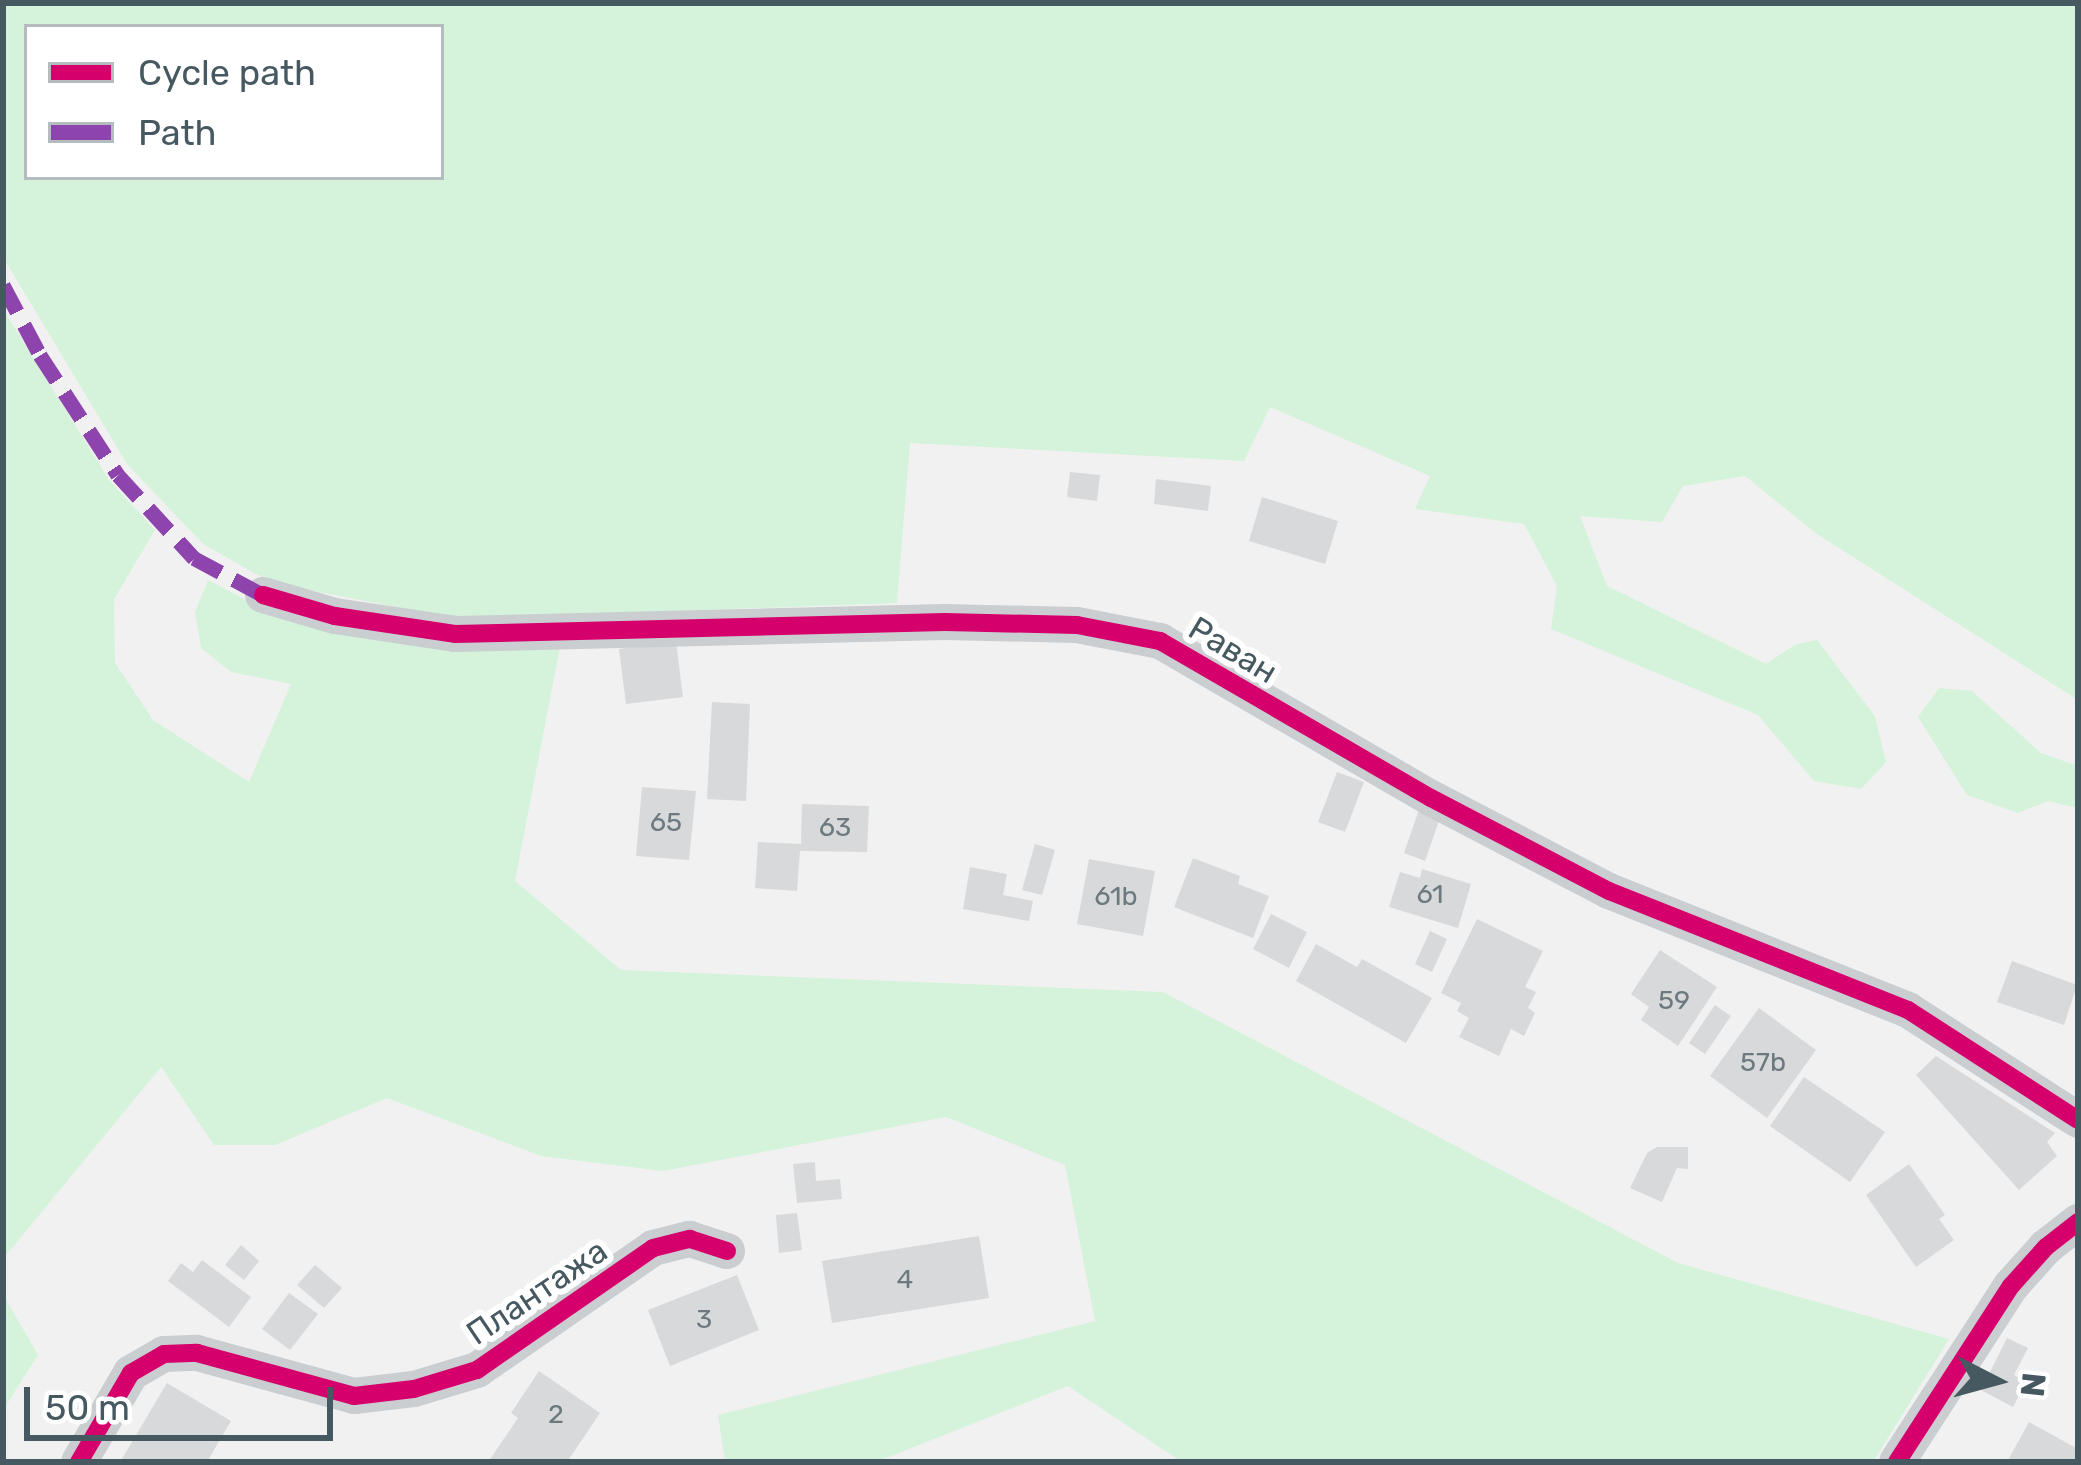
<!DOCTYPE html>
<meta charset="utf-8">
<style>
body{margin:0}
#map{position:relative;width:2081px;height:1465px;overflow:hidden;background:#f2f1f1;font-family:Rubik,sans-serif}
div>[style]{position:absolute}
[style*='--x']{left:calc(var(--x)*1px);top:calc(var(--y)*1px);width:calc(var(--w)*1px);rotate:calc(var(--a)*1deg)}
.green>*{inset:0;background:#d4f3da}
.building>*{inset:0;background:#d8d9da}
.street>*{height:36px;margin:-18px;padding:0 18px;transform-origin:18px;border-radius:18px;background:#caced1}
.quiet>*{height:15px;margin-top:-7.5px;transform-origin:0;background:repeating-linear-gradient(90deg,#8e44ad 0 30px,transparent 0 45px)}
.cycleway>*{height:18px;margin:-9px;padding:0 9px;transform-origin:9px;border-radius:9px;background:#d6006c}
span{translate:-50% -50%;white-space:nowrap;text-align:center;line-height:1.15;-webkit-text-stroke:12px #fff;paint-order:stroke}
.number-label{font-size:27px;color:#6c7a80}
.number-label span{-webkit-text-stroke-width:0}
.street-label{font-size:33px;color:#465860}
.frame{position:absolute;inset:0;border:6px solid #465860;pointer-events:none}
.legend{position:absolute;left:24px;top:24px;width:420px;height:156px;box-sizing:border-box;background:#fff;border:3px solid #b5bcbf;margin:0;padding:15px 21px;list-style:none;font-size:36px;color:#465860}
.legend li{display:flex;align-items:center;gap:24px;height:60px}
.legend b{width:60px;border:3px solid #b5bcbf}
.north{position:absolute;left:1937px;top:1321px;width:120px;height:120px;-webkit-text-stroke:9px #fff;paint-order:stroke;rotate:96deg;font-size:33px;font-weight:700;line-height:48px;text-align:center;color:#465860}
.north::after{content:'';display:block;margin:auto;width:42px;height:54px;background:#465860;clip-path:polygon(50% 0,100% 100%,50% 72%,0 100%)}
.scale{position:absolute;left:24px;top:1387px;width:309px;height:54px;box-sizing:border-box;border:6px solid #465860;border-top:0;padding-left:15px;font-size:36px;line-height:42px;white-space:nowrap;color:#465860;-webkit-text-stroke:9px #fff;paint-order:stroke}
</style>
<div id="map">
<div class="green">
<div style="clip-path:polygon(evenodd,3px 3px,2078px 3px,2078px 700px,1817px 534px,1745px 476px,1683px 486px,1662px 522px,1580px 516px,1607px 586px,1766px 664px,1796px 644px,1817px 640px,1875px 716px,1886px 762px,1861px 789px,1814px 781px,1758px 715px,1551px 629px,1557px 586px,1524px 524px,1415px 509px,1430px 476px,1270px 407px,1244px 461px,910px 443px,897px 603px,459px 619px,272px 583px,203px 544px,127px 464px,3px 257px,3px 3px,27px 27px,441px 27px,441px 177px,27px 177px,27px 27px)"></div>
<div style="clip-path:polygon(3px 309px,109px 480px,155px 530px,114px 599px,115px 663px,153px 720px,249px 782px,291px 684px,231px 672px,201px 648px,195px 612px,208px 580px,263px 609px,560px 647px,515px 881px,621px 970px,1163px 992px,1678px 1263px,1949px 1339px,1873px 1462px,1182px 1462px,1068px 1386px,876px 1462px,725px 1462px,718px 1415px,1095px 1321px,1065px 1165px,946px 1117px,663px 1171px,541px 1156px,387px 1098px,275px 1145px,214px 1145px,161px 1067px,3px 1259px)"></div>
<div style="clip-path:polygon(1939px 688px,1972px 691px,2041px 753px,2078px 766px,2078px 808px,2048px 801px,2018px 813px,1967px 795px,1918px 717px)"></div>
<div style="clip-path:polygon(3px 1294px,38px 1355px,3px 1410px)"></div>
</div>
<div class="building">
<div style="clip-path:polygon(1070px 472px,1100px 475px,1097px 501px,1067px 497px)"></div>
<div style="clip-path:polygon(1156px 479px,1211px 486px,1208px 511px,1154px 504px)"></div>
<div style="clip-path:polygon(1262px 497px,1338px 521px,1325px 564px,1249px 541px)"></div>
<div style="clip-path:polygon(676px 642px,683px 697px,626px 704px,619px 649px)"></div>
<div style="clip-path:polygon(712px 702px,750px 704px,746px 801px,707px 799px)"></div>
<div style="clip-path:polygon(1337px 772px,1364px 782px,1345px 832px,1318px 822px)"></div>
<div style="clip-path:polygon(642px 787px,696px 791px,689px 860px,636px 856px)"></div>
<div style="clip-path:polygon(802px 804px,869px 806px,867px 852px,800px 851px,797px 891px,755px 888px,758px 842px,801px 844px)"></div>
<div style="clip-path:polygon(1420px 807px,1441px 815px,1425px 861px,1404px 853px)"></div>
<div style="clip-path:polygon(1035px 844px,1055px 850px,1042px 895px,1022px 890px)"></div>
<div style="clip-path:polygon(1193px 858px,1240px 876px,1238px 884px,1269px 896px,1253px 938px,1174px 907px)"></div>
<div style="clip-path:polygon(1089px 859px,1155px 871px,1143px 936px,1077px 924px)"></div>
<div style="clip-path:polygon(970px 867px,1007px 874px,1003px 895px,1033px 901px,1029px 921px,963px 909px)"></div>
<div style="clip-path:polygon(1422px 869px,1471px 884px,1458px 928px,1389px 907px,1400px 872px,1420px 878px)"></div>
<div style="clip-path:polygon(1271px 914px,1307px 932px,1289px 968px,1253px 949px)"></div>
<div style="clip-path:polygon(1477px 919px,1543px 951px,1525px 987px,1536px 992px,1528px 1008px,1535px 1013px,1524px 1036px,1511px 1029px,1499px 1056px,1459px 1037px,1469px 1018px,1457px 1011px,1461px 1003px,1441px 993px)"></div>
<div style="clip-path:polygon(1430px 931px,1447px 939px,1432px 972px,1415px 964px)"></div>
<div style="clip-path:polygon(1316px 944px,1357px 967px,1362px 959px,1432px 998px,1406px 1043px,1296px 981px)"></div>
<div style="clip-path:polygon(1660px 950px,1717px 987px,1678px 1046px,1641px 1020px,1649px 1007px,1631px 994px)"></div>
<div style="clip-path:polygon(2012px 961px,2077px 985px,2064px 1025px,1997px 1002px)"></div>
<div style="clip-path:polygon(1715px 1005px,1731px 1016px,1705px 1054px,1689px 1043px)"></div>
<div style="clip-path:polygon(1759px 1008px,1816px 1050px,1767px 1118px,1710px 1076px)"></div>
<div style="clip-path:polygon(1936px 1056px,2055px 1133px,2047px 1142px,2057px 1156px,2019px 1190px,1916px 1075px)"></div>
<div style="clip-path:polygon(1804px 1077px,1885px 1132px,1850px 1182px,1770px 1126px)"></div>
<div style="clip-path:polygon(1657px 1147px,1688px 1147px,1688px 1169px,1677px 1168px,1662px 1202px,1630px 1188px,1647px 1153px)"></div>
<div style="clip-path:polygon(815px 1162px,816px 1181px,840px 1179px,842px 1199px,797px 1203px,793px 1164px)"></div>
<div style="clip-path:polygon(1909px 1164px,1945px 1215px,1939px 1219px,1954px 1240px,1916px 1267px,1866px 1195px)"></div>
<div style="clip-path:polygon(797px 1213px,802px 1250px,779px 1253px,776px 1215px)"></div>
<div style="clip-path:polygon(979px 1236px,989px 1298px,832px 1323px,822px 1261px)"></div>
<div style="clip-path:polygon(241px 1245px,259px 1261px,244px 1280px,225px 1265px)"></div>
<div style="clip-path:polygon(202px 1260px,251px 1297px,229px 1327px,168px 1281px,181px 1263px,193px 1272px)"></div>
<div style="clip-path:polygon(315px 1265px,342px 1288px,324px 1308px,297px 1285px)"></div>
<div style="clip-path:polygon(737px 1275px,759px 1330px,670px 1366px,648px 1310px)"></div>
<div style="clip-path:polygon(289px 1293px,318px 1314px,290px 1350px,262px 1329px)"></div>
<div style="clip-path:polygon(2007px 1338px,2028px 1348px,2014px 1375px,2026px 1382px,2013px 1407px,1981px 1390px)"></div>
<div style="clip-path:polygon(539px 1371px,600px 1413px,567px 1462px,488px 1462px,518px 1418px,511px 1413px)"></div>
<div style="clip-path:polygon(167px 1383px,231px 1421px,207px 1462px,120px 1462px)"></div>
<div style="clip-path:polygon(2029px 1422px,2078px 1449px,2078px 1462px,2007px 1462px)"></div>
</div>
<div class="street">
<div style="--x:263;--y:595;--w:75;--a:16.3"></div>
<div style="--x:335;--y:616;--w:121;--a:8.5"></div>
<div style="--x:455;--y:634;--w:490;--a:-1.4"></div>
<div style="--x:945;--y:622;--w:132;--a:1.3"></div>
<div style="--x:1077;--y:625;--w:85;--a:10.9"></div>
<div style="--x:1160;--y:641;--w:313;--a:30.1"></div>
<div style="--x:1431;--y:798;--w:201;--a:27.6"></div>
<div style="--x:1609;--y:891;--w:322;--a:21.7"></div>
<div style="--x:1908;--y:1010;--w:202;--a:32.9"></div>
<div style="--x:79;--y:1462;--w:103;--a:-59.7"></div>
<div style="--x:131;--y:1373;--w:38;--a:-30"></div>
<div style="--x:164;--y:1354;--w:33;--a:-2"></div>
<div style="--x:197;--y:1353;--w:163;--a:15.3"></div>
<div style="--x:354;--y:1396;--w:60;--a:-6.7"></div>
<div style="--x:414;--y:1389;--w:66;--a:-16.8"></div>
<div style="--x:477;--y:1370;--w:214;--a:-34.7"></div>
<div style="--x:653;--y:1248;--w:38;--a:-14"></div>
<div style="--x:690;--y:1239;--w:39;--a:18"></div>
<div style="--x:1897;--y:1462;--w:210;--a:-57.1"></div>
<div style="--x:2011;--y:1286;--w:52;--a:-48.1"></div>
<div style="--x:2046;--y:1247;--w:41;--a:-38"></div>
</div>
<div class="quiet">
<div style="--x:3;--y:285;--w:79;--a:62.1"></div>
<div style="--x:40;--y:355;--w:143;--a:57"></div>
<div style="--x:118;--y:475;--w:113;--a:47.5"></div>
<div style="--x:194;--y:558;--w:78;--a:28.2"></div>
</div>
<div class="cycleway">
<div style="--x:263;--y:595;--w:75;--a:16.3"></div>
<div style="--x:335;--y:616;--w:121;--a:8.5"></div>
<div style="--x:455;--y:634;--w:490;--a:-1.4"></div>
<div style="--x:945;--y:622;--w:132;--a:1.3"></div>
<div style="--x:1077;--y:625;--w:85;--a:10.9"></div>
<div style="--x:1160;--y:641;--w:313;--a:30.1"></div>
<div style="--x:1431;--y:798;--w:201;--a:27.6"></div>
<div style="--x:1609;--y:891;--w:322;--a:21.7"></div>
<div style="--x:1908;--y:1010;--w:202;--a:32.9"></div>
<div style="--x:79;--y:1462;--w:103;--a:-59.7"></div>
<div style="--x:131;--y:1373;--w:38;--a:-30"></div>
<div style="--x:164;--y:1354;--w:33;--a:-2"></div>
<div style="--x:197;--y:1353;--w:163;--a:15.3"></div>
<div style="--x:354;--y:1396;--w:60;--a:-6.7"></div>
<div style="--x:414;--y:1389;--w:66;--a:-16.8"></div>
<div style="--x:477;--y:1370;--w:214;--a:-34.7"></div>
<div style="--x:653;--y:1248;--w:38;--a:-14"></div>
<div style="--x:690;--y:1239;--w:39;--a:18"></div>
<div style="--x:1897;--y:1462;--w:210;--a:-57.1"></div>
<div style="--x:2011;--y:1286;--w:52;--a:-48.1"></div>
<div style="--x:2046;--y:1247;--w:41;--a:-38"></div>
</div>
<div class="number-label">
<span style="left:666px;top:823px">65</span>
<span style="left:835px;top:828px">63</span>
<span style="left:1430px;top:895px">61</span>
<span style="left:1116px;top:897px">61b</span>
<span style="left:1674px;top:1001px">59</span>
<span style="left:1763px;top:1063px">57b</span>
<span style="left:905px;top:1280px">4</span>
<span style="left:704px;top:1320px">3</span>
<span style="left:556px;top:1415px">2</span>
</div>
<div class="street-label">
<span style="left:1233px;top:650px;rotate:31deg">Раван</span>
<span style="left:537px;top:1292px;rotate:-34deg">Плантажа</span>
</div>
<div class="frame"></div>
<ul class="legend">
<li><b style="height:15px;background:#d6006c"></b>Cycle path</li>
<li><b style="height:15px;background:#8e44ad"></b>Path</li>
</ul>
<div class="north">N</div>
<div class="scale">50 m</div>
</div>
